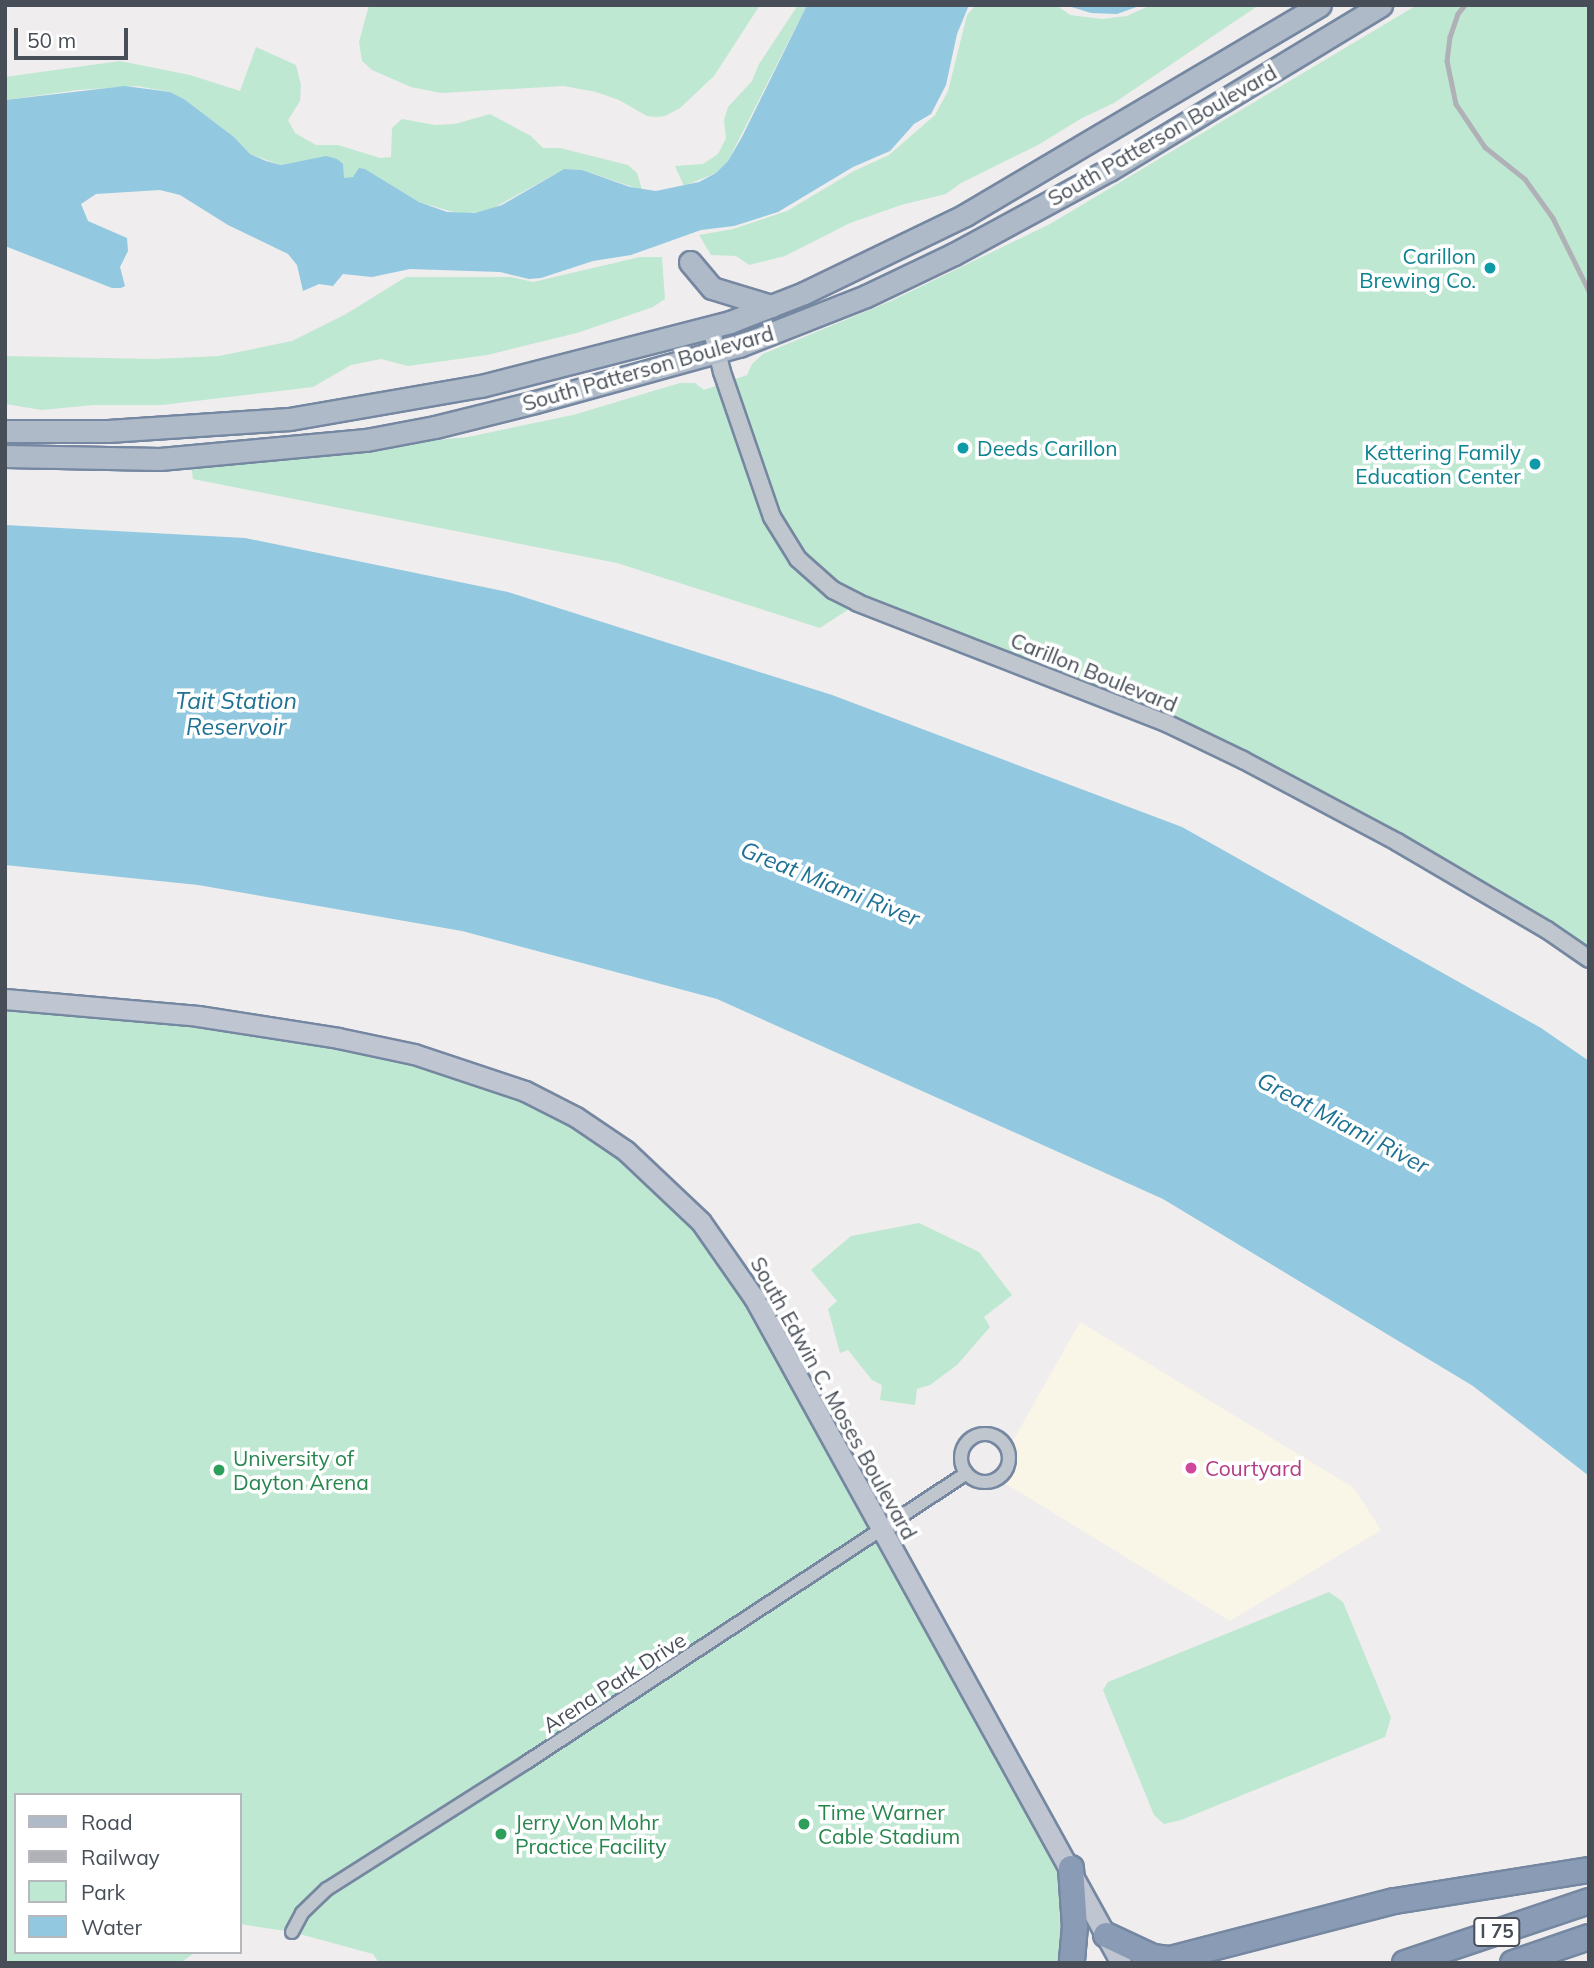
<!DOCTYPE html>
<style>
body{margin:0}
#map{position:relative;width:1594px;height:1968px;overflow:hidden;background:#efeded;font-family:Mulish,sans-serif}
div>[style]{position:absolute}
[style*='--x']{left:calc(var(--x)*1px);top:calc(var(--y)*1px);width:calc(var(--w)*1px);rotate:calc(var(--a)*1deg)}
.commercial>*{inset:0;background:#f9f5e7}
.green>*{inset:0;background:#bfe8d2}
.water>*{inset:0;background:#92c9e0}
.roads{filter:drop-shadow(2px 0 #7587a1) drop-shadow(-2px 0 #7587a1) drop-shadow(0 2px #7587a1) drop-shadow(0 -2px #7587a1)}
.minor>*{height:12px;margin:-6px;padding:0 6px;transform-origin:6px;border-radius:6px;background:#bfc6cd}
.minor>.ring{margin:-6px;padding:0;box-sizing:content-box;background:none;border:12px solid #bfc6cd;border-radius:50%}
.tertiary>*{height:16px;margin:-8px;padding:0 8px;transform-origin:8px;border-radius:8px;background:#bfc6cd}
.secondary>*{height:19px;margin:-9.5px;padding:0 9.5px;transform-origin:9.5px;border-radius:9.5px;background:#bfc6d1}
.primary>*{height:21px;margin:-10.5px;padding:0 10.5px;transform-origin:10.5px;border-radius:10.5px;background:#afbac8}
.motorway>*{height:24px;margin:-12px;padding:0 12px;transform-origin:12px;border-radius:12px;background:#8a9cb5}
.rail>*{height:4.5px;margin:-2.25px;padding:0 2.25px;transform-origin:2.25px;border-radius:2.25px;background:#afb1b6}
.dots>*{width:19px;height:19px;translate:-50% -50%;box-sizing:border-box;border:4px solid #fff;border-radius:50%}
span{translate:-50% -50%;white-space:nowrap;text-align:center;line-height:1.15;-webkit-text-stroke:7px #fff;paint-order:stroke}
.shield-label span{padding:2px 5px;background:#fff;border:2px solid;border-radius:5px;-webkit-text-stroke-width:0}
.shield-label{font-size:19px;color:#474e57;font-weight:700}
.street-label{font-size:21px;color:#474e57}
.culture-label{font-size:21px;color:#0d838f}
.right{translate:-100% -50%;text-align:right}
.left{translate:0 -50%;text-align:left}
.leisure-label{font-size:21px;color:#27864d}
.hotel-label{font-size:21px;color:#b23c85}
.water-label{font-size:23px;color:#1e7194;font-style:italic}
.frame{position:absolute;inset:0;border:7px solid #474e57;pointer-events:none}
.legend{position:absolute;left:14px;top:1793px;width:228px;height:161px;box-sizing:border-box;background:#fff;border:2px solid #b5b8bc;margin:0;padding:9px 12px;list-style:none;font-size:21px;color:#474e57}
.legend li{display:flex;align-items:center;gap:14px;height:35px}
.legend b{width:35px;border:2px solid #b5b8bc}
.scale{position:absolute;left:14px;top:28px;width:114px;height:32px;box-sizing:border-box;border:4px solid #474e57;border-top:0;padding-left:9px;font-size:21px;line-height:24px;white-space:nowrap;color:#474e57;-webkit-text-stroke:5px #fff;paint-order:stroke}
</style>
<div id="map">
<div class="commercial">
<div style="clip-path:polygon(1080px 1322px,1354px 1488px,1381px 1530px,1230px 1621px,993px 1476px)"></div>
</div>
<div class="green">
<div style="clip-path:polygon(369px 5px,760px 5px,714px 76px,680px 108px,665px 116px,656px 117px,647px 116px,619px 100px,596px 92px,564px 86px,441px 93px,411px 87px,372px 70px,362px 61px,359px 42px)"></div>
<div style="clip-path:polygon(798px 5px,807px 5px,728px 161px,716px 173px,684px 186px,675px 166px,703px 164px,718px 154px,726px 138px,724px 120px,728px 107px,752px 81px,759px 64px)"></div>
<div style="clip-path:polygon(976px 5px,1056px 5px,1070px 15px,1102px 19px,1127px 16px,1151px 5px,1259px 5px,1114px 103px,1082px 118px,1038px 145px,961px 183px,946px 194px,901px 205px,850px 223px,785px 256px,749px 265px,736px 256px,711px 255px,699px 235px,733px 229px,787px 211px,854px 171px,889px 155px,935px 115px,948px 91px,967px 15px)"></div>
<div style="clip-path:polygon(1417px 5px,1589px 5px,1589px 959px,1243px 760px,858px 603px,820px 628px,617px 563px,193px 479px,191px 463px,468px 437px,573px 415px,680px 383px,695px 383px,704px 390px,747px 375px,752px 364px,763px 354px,891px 301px,1050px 224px)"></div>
<div style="clip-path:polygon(256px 47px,296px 65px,301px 85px,300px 101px,288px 120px,295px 133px,316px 145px,338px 145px,380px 158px,391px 157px,392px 128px,402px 119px,435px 125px,455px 124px,490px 114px,531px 136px,543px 148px,560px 148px,628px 165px,637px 173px,642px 190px,582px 170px,564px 169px,488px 211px,460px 214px,419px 202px,365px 169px,349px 179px,344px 178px,341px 170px,314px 159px,281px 165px,250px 154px,234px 137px,184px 99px,170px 92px,137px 86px,78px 90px,5px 100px,5px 77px,120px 61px,190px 75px,240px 91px)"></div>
<div style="clip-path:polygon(640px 257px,662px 257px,665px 299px,653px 307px,577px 333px,487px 355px,408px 366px,381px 359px,351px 365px,313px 387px,162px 405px,93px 405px,42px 410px,5px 404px,5px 356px,155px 359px,219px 356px,292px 341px,346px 314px,406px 277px,511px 277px,533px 282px)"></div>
<div style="clip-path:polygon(5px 999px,338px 1038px,576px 1117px,701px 1222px,1059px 1846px,1072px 1963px,379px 1963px,373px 1954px,292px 1932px,240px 1924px,240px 1795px,16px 1795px,16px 1952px,196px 1952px,180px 1963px,5px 1963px)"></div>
<div style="clip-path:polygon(919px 1223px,979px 1252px,1012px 1295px,984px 1317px,990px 1327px,957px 1365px,930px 1385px,917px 1389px,915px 1405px,880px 1400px,882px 1385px,872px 1380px,848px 1350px,840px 1353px,828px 1309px,837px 1301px,811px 1270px,851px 1236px)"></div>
<div style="clip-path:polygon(1329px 1592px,1343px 1602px,1391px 1718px,1385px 1737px,1181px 1820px,1164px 1824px,1154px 1815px,1103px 1690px,1108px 1682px)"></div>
</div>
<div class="water">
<div style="clip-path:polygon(807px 5px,969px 5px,957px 34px,946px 85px,931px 114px,914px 124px,890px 151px,853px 167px,778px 212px,734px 226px,701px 230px,631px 255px,593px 261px,541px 278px,529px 279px,500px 272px,410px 269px,372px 277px,343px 274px,333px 286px,319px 284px,303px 291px,297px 265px,288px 254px,228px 225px,180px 195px,160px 190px,96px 194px,81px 204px,88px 221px,127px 238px,128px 251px,120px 267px,125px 286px,121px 288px,112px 288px,5px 246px,5px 100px,125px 86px,170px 92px,184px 99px,234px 137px,250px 154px,266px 161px,281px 165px,326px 156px,337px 159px,343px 164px,344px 178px,353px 177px,359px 168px,365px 169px,419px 202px,447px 212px,475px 213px,502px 205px,564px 169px,582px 170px,630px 187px,656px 191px,699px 182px,716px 173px,728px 161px,742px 137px)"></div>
<div style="clip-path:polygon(1065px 5px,1142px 5px,1117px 14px,1091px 13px)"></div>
<div style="clip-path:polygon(5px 525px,245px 538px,508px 592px,832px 695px,1182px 827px,1541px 1028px,1589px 1061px,1589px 1476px,1473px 1386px,1163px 1199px,717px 999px,462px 931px,198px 885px,5px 865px)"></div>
</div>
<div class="roads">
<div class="minor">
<div class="ring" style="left:961px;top:1434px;width:36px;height:36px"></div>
<div style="--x:292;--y:1932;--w:21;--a:-62"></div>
<div style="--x:302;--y:1913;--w:35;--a:-44"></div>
<div style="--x:327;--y:1889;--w:237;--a:-32.4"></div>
<div style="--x:527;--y:1762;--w:526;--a:-33.3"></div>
</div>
<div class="tertiary">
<div style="--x:711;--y:327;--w:46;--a:76.3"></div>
<div style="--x:722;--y:372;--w:153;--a:71"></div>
<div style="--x:772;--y:517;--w:49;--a:58.2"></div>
<div style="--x:798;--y:559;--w:47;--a:41.5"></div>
<div style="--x:833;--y:590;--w:28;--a:27"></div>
<div style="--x:858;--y:603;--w:331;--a:21.3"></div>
<div style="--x:1166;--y:723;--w:85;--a:25.7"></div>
<div style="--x:1243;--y:760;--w:174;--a:28"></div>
<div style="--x:1397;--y:842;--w:174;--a:30.4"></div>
<div style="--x:1547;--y:930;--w:51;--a:34.6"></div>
</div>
<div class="secondary">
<div style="--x:5;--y:999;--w:194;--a:5"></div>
<div style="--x:198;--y:1016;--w:142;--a:8.9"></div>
<div style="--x:338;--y:1038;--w:78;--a:11.9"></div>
<div style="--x:414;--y:1054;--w:117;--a:18.4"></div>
<div style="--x:525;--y:1091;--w:57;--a:27"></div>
<div style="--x:576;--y:1117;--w:60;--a:34.2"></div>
<div style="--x:626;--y:1151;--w:103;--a:43.4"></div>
<div style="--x:701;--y:1222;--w:93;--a:55.1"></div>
<div style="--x:754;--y:1298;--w:760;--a:61.11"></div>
</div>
<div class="primary">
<div style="--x:690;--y:262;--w:34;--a:50"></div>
<div style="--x:712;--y:288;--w:62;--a:17"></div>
<div style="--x:5;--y:431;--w:103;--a:0"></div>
<div style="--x:108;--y:431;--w:181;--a:-3.8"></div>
<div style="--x:289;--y:419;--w:195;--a:-9.8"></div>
<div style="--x:481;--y:386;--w:257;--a:-14.4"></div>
<div style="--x:730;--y:322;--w:79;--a:-21.4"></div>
<div style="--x:804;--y:293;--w:179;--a:-25.8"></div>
<div style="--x:965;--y:215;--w:412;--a:-30.6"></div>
<div style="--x:5;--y:456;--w:155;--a:1.1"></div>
<div style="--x:160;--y:459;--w:207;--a:-5.3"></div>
<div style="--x:366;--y:440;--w:70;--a:-10.7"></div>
<div style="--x:435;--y:427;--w:103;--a:-14"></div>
<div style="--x:535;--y:402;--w:212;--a:-15.4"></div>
<div style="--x:739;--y:346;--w:136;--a:-21.5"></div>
<div style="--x:866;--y:296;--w:98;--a:-25.5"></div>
<div style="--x:954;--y:254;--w:176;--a:-28.5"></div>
<div style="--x:1109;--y:170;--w:318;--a:-31.2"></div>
</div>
<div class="motorway">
<div style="--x:1071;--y:1868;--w:58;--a:86.1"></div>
<div style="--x:1075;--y:1926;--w:37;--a:95"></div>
<div style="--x:1106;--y:1935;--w:52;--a:25.1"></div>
<div style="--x:1153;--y:1957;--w:17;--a:7"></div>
<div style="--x:1170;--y:1959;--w:232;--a:-14.5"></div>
<div style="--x:1395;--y:1901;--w:196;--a:-9.1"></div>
<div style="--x:1405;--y:1963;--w:194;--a:-18.6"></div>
<div style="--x:1513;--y:1963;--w:80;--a:-18.9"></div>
</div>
</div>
<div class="rail">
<div style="--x:1465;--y:5;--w:11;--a:128"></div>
<div style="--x:1458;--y:14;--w:24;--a:109"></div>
<div style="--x:1450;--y:37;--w:24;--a:97"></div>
<div style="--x:1447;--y:61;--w:44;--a:78.2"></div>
<div style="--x:1456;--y:104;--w:52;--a:56"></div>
<div style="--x:1485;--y:147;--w:51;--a:38.7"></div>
<div style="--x:1525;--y:179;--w:48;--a:54.3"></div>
<div style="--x:1553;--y:218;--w:81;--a:63.7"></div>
</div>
<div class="dots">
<div style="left:1490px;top:268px;background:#0f9aa8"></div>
<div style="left:963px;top:448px;background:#0f9aa8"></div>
<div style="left:1535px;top:464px;background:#0f9aa8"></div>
<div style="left:1191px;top:1468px;background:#d1479c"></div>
<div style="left:219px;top:1470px;background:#2e9e5b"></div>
<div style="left:804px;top:1824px;background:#2e9e5b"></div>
<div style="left:501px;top:1834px;background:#2e9e5b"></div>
</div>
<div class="shield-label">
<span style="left:1497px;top:1932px">I 75</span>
</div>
<div class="street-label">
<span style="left:1162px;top:135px;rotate:-30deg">South Patterson Boulevard</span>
<span style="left:648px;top:368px;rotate:-16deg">South Patterson Boulevard</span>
<span style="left:1094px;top:672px;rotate:22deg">Carillon Boulevard</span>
<span style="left:834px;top:1398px;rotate:61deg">South Edwin C. Moses Boulevard</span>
<span style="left:614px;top:1682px;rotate:-33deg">Arena Park Drive</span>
</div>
<div class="culture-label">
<span class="right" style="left:1476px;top:268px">Carillon<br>Brewing Co.</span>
<span class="left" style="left:977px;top:448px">Deeds Carillon</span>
<span class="right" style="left:1521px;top:464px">Kettering Family<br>Education Center</span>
</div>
<div class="leisure-label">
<span class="left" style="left:233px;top:1470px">University of<br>Dayton Arena</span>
<span class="left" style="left:818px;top:1824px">Time Warner<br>Cable Stadium</span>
<span class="left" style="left:515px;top:1834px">Jerry Von Mohr<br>Practice Facility</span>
</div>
<div class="hotel-label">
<span class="left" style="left:1205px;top:1468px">Courtyard</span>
</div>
<div class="water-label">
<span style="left:236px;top:714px">Tait Station<br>Reservoir</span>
<span style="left:830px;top:884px;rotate:22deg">Great Miami River</span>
<span style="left:1343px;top:1123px;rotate:28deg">Great Miami River</span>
</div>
<div class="frame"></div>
<ul class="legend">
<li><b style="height:9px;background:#afbac8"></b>Road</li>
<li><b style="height:9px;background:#afb1b6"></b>Railway</li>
<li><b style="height:19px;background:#bfe8d2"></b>Park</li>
<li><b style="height:19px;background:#92c9e0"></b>Water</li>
</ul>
<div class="scale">50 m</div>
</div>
